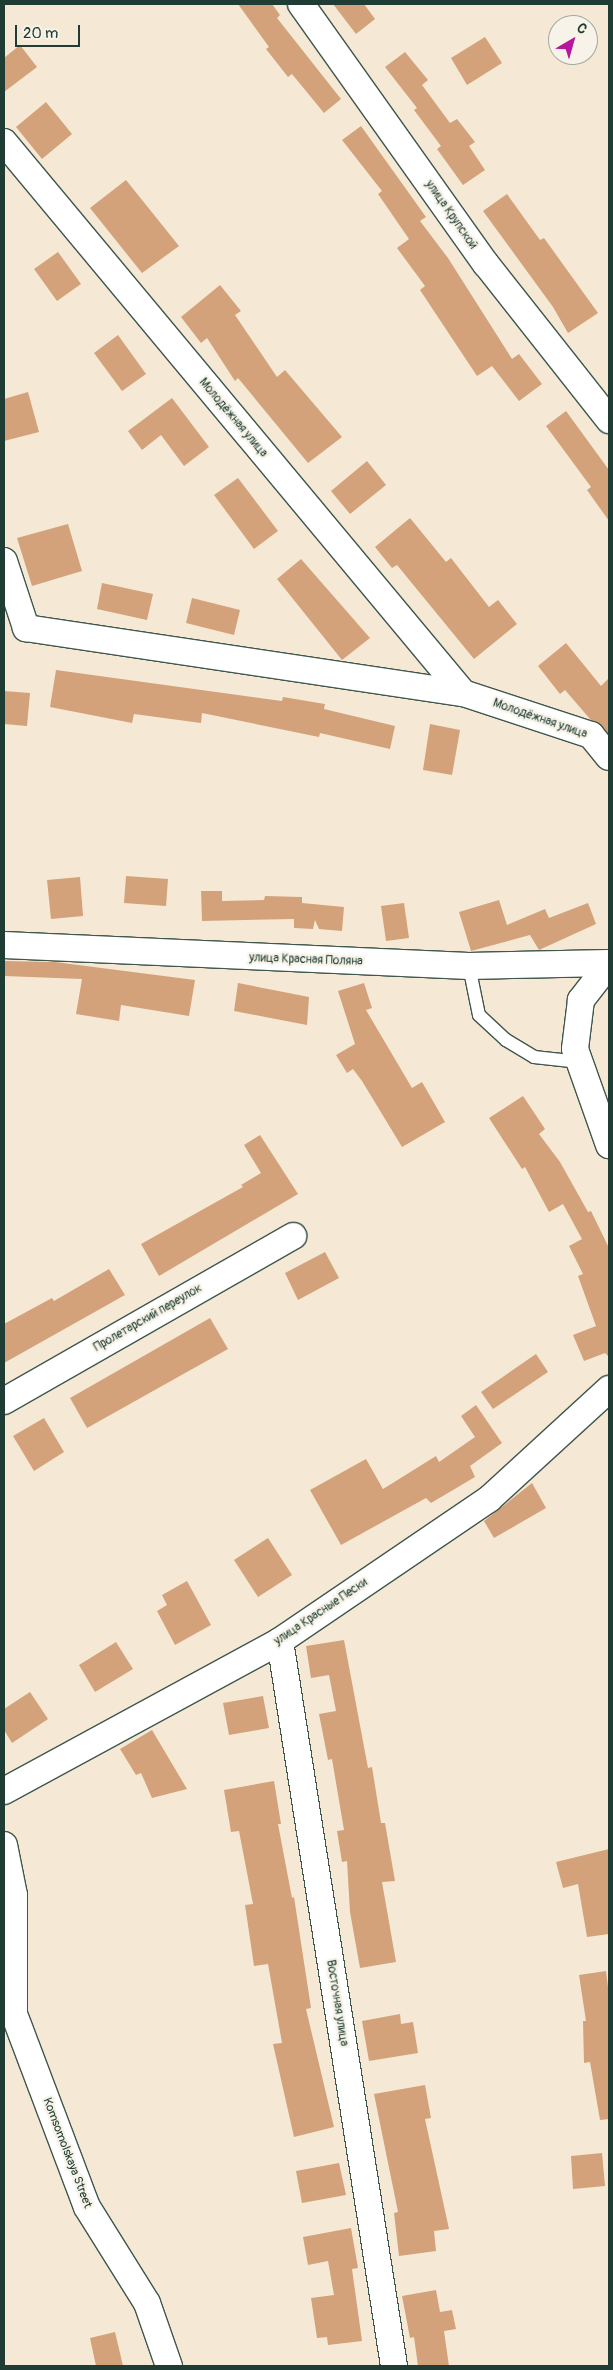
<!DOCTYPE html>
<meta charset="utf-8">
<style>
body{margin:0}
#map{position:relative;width:613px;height:2370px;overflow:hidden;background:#f5e9d5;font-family:Pangolin,sans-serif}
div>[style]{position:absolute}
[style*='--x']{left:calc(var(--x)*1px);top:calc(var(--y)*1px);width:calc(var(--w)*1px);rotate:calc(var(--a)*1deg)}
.building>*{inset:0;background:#d3a27b}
.roads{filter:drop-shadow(1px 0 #3f574c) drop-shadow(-1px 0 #3f574c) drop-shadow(0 1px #3f574c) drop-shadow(0 -1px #3f574c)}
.lane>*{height:12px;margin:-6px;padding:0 6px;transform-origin:6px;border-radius:6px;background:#fff}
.street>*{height:26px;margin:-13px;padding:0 13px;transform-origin:13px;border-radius:13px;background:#fff}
span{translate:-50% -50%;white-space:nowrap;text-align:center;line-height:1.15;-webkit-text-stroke:4.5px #f7f3e8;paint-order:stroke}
.street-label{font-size:12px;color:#1f3d34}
.frame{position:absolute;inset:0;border:5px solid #1f3d34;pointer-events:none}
.north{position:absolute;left:548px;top:15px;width:50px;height:50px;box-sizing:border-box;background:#f7f3e8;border:1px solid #a1aaa0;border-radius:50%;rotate:38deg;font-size:14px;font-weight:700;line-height:20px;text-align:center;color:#1f3d34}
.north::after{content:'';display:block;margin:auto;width:18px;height:22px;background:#b5179e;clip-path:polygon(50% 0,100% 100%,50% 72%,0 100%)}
.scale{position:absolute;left:15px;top:25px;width:65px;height:22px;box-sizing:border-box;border:2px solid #1f3d34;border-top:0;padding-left:6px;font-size:15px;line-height:18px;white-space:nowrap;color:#1f3d34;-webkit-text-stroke:4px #f7f3e8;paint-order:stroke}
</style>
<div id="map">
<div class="building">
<div style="clip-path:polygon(238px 4px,272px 4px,280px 15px,277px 18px,341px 99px,324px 113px,292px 74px,288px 77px,266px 49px,269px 47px)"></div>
<div style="clip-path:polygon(333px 4px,364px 4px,375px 19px,356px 34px)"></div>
<div style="clip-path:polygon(485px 37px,502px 63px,467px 85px,451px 58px)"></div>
<div style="clip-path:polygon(20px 45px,37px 67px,4px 92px,4px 58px)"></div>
<div style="clip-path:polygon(405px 52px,428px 80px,422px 85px,450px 123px,457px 119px,475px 142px,469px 146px,485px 170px,463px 185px,437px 149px,441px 146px,414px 110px,417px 108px,385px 67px)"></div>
<div style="clip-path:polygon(46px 102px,72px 134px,42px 159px,16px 127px)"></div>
<div style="clip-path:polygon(361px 126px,426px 217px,420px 221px,448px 258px,512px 359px,519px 354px,542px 384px,519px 401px,492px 366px,477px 376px,420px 290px,425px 286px,397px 248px,409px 239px,378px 194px,382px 191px,342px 140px)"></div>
<div style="clip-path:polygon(126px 180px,179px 246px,142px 273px,90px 208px)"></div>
<div style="clip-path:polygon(507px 194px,540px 240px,544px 238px,598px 313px,568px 333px,553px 307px,483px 211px)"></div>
<div style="clip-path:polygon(58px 252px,81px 284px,57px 301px,34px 269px)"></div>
<div style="clip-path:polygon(220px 285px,241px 311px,235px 315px,277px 377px,285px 370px,342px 437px,308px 463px,238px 378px,235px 381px,207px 338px,201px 343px,181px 317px)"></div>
<div style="clip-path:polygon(118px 335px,146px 374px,122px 391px,94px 353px)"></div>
<div style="clip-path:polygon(28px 392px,39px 432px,4px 441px,4px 399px)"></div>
<div style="clip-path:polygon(172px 398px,209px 447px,184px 466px,161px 435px,142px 450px,128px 431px)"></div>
<div style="clip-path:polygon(566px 411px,609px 470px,609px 521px,587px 490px,591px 487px,546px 426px)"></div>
<div style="clip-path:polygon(367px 461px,386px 485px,350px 514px,331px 491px)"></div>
<div style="clip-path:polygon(238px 478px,278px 531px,254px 549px,214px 495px)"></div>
<div style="clip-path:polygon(410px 518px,446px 562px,451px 558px,489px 607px,498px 600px,517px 624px,474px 659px,397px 565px,392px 568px,375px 547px)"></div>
<div style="clip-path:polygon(68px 524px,82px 571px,32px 586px,17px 538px)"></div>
<div style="clip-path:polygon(301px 559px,370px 638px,342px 660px,277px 579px)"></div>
<div style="clip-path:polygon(102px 583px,153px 594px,147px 620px,97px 609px)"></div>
<div style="clip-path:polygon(192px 598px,240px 610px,234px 635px,186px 623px)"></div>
<div style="clip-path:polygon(566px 643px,601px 686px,609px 678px,609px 734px,590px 719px,565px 690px,560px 694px,538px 666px)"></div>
<div style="clip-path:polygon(56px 670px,282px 701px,283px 697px,325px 704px,324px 709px,395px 726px,390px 749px,320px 733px,319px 737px,202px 713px,201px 723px,134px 714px,132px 723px,50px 707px)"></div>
<div style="clip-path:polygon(4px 691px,30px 693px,27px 726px,4px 724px)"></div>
<div style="clip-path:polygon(430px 724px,460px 730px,452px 775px,423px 770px)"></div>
<div style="clip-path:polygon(126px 876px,168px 879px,166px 906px,124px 903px)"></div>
<div style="clip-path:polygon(80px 877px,83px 916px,51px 919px,47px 880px)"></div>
<div style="clip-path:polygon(201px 891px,222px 891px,222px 901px,264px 900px,265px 896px,302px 897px,302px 903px,344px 907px,342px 931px,319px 929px,315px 920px,313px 929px,294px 928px,294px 919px,202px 921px)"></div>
<div style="clip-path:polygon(499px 900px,507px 925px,545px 909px,549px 918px,588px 903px,596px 924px,539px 950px,530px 935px,471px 951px,459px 912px)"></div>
<div style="clip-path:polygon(404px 903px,409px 938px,386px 941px,381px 906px)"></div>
<div style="clip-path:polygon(4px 961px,55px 962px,195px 980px,189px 1016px,121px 1005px,119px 1021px,76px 1014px,82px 979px,4px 976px)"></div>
<div style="clip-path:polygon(238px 983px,309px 997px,307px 1025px,234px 1011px)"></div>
<div style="clip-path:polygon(364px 983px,372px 1008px,366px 1010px,412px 1088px,422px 1082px,445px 1122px,402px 1147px,362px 1081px,353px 1069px,347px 1073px,336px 1055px,355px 1044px,338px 991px)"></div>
<div style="clip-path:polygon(523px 1096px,545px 1129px,539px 1134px,560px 1162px,588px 1212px,591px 1211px,609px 1248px,609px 1357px,605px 1353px,584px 1361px,573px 1335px,596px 1326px,578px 1276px,583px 1274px,569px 1246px,582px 1239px,563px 1204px,549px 1212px,525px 1167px,522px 1169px,489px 1118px)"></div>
<div style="clip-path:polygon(260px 1135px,298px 1194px,159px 1276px,141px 1244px,243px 1187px,241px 1185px,261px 1173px,244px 1145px)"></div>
<div style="clip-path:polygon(325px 1252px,339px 1278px,298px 1300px,285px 1273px)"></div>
<div style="clip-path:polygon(109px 1269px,125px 1295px,4px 1363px,4px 1324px,52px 1298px,54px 1301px)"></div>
<div style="clip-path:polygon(210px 1318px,228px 1349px,87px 1428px,70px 1398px)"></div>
<div style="clip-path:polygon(536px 1354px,548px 1372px,493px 1409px,481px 1392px)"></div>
<div style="clip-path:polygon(476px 1405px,502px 1443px,470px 1466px,475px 1477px,431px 1503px,426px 1498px,341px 1545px,310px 1490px,366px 1459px,383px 1489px,436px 1456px,439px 1462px,475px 1437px,461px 1416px)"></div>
<div style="clip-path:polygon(44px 1418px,64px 1452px,34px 1471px,13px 1436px)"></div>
<div style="clip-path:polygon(532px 1483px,546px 1508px,494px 1538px,484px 1521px)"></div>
<div style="clip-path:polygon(268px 1538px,292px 1575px,258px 1597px,234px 1560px)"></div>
<div style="clip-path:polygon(187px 1581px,211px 1625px,175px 1645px,157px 1611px,167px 1605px,162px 1595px)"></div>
<div style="clip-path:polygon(344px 1640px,368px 1768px,372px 1767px,381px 1823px,385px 1823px,395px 1881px,382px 1882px,396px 1962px,360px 1968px,350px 1912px,347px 1861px,342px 1862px,337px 1831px,344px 1830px,332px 1759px,328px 1760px,319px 1714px,336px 1711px,329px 1675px,311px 1678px,306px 1646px)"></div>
<div style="clip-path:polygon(116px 1642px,133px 1669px,95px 1692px,79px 1665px)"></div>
<div style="clip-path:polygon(30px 1692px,48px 1719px,12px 1743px,4px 1730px,4px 1709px)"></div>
<div style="clip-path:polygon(263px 1696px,269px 1728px,229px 1735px,223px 1703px)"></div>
<div style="clip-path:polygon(152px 1730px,187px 1789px,152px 1798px,141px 1773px,136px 1775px,120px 1749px)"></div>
<div style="clip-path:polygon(274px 1781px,281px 1824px,278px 1824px,292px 1898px,294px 1897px,311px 2008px,306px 2009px,334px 2127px,294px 2137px,273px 2044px,282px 2043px,268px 1964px,254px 1966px,245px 1905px,253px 1904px,239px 1831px,231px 1832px,224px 1790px)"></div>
<div style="clip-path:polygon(609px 1849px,609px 1934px,587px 1937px,578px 1884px,563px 1888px,556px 1862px)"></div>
<div style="clip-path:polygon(606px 1971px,609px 1995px,609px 2119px,600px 2120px,590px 2062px,584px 2063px,583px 2021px,586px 2021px,579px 1975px)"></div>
<div style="clip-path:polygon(400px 2014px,401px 2024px,413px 2022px,418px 2053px,369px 2061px,362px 2021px)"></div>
<div style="clip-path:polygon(425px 2085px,431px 2118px,425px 2119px,449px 2229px,434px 2231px,436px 2251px,399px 2256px,394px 2213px,398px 2212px,374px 2094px)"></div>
<div style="clip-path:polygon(602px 2153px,605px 2186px,573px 2189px,571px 2156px)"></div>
<div style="clip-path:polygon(339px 2163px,346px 2195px,302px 2203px,296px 2171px)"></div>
<div style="clip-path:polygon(351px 2228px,358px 2268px,352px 2269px,362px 2341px,328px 2345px,327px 2337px,317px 2338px,311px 2298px,334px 2295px,328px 2261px,308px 2265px,303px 2237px)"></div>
<div style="clip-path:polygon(436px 2290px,440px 2312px,452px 2310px,456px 2329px,444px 2331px,449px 2366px,418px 2366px,414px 2337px,410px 2338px,402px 2296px)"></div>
<div style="clip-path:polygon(115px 2332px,123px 2366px,96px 2366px,90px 2338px)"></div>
</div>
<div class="roads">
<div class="lane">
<div style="--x:469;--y:966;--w:50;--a:78.5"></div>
<div style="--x:479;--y:1015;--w:37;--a:43"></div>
<div style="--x:506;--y:1040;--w:33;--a:31"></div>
<div style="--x:534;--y:1057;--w:46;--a:6.2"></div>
</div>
<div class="street">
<div style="--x:301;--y:4;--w:319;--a:54.6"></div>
<div style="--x:486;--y:264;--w:199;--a:51.7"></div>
<div style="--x:4;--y:142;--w:717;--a:50.2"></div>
<div style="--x:463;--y:693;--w:135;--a:18.2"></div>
<div style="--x:591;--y:735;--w:28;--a:51"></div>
<div style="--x:4;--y:561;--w:71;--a:71.8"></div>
<div style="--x:26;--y:628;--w:442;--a:8.5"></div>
<div style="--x:4;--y:945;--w:465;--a:2.6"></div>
<div style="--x:469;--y:966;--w:140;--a:-1.2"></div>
<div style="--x:609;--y:964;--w:46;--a:127.9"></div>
<div style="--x:581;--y:1000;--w:49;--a:97"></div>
<div style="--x:575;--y:1049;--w:102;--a:70.5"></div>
<div style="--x:4;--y:1401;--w:333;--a:-29.7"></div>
<div style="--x:280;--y:1641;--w:734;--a:81.06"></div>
<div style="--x:4;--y:1791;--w:314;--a:-28.5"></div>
<div style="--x:280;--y:1641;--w:253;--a:-34.2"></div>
<div style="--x:489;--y:1499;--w:163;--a:-42.5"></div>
<div style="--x:4;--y:1845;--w:51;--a:78.7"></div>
<div style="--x:14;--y:1895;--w:119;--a:90"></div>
<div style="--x:14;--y:2014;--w:206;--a:69.3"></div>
<div style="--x:87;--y:2207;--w:113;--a:58"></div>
<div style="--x:147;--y:2303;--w:67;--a:70.8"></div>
</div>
</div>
<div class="street-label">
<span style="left:451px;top:215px;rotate:55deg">улица Крупской</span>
<span style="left:233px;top:418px;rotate:50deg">Молодёжная улица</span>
<span style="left:540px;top:719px;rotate:19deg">Молодёжная улица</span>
<span style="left:306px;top:960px;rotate:2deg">улица Красная Поляна</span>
<span style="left:148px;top:1318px;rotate:-30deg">Пролетарский переулок</span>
<span style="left:321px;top:1612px;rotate:-34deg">улица Красные Пески</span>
<span style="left:337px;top:2003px;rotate:81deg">Восточная улица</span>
<span style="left:67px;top:2153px;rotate:69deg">Komsomolskaya Street</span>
</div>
<div class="frame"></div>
<div class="north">С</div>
<div class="scale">20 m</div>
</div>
